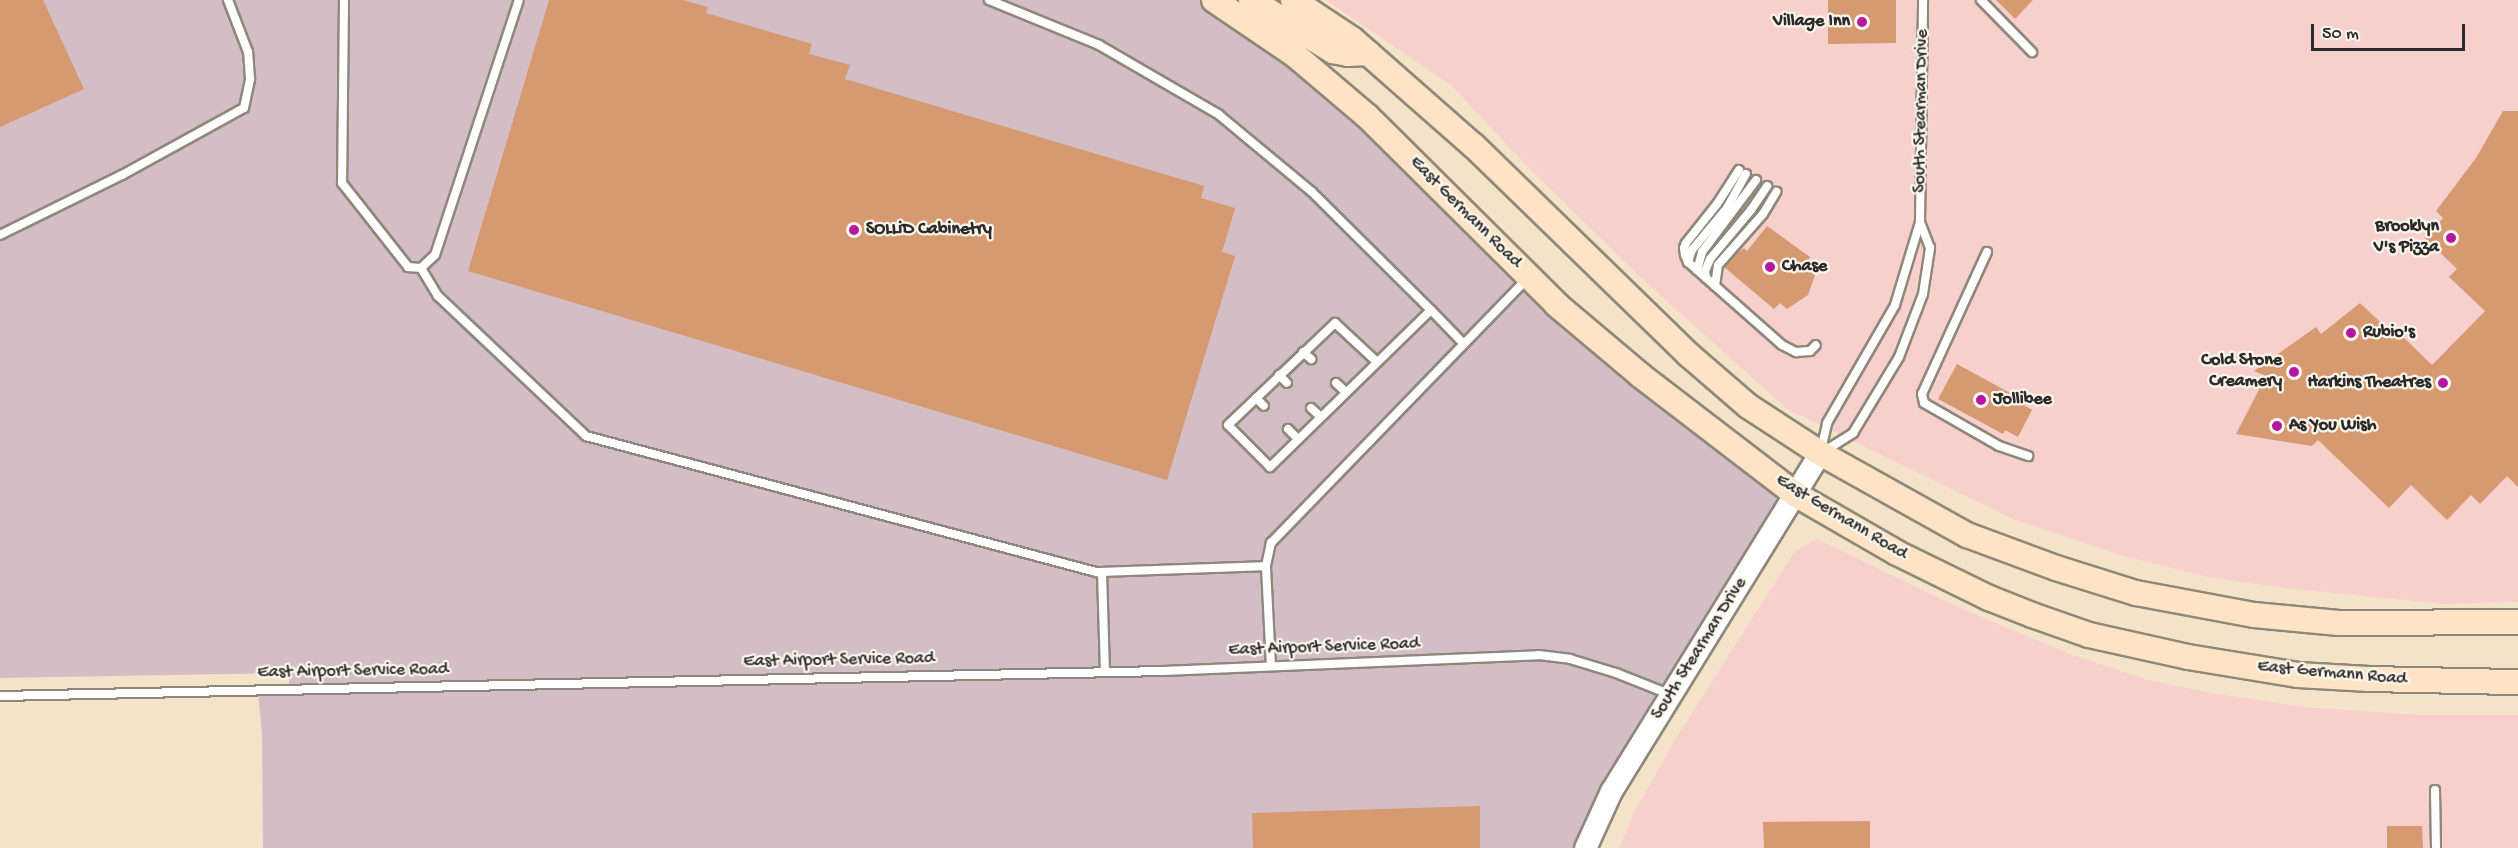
<!DOCTYPE html>
<style>
body{margin:0}
#map{position:relative;width:2518px;height:848px;overflow:hidden;background:#f3e4c9;font-family:"Gochi Hand",sans-serif}
div>[style]{position:absolute}
[style*='--x']{left:calc(var(--x)*1px);top:calc(var(--y)*1px);width:calc(var(--w)*1px);rotate:calc(var(--a)*1deg)}
.built>*{inset:0;background:#f7d0ce}
.industrial>*{inset:0;background:#d2bec4}
.building>*{inset:0;background:#d69970}
.roads{filter:drop-shadow(2px 0 #8f887a) drop-shadow(-2px 0 #8f887a) drop-shadow(0 2px #8f887a) drop-shadow(0 -2px #8f887a)}
.service>*{height:8px;margin:-4px;padding:0 4px;transform-origin:4px;border-radius:4px;background:#fff}
.tertiary>*{height:21px;margin:-10.5px;padding:0 10.5px;transform-origin:10.5px;border-radius:10.5px;background:#fff}
.secondary>*{height:24px;margin:-12px;padding:0 12px;transform-origin:12px;border-radius:12px;background:#fee4c5}
.dots>*{width:16px;height:16px;translate:-50% -50%;box-sizing:border-box;border:3px solid #fbf7ec;border-radius:50%}
span{translate:-50% -50%;white-space:nowrap;text-align:center;line-height:1.15;-webkit-text-stroke:4.5px #fbf7ec;paint-order:stroke}
.poi-label{font-size:18px;color:#2b2b2b;font-weight:700}
.right{translate:-100% -50%;text-align:right}
.left{translate:0 -50%;text-align:left}
.street-label{font-size:18px;color:#2b2b2b}
.scale{position:absolute;left:2311px;top:24px;width:154px;height:27px;box-sizing:border-box;border:3px solid #2b2b2b;border-top:0;padding-left:8px;font-size:18px;line-height:21px;white-space:nowrap;color:#2b2b2b;-webkit-text-stroke:4px #fbf7ec;paint-order:stroke}
</style>
<div id="map">
<div class="built">
<div style="clip-path:polygon(1326px 0,2518px 0,2518px 602px,2443px 604px,2284px 588px,2208px 577px,2124px 556px,2013px 519px,1787px 409px,1640px 277px,1523px 162px,1452px 86px)"></div>
<div style="clip-path:polygon(1817px 539px,1958px 607px,2070px 654px,2148px 680px,2212px 693px,2305px 707px,2418px 715px,2518px 715px,2518px 848px,1619px 848px,1636px 809px,1676px 738px,1795px 551px)"></div>
</div>
<div class="industrial">
<div style="clip-path:polygon(0 0,1214px 0,1295px 55px,1557px 305px,1795px 494px,1585px 848px,263px 848px,262px 735px,258px 691px,289px 690px,289px 673px,0 678px)"></div>
</div>
<div class="building">
<div style="clip-path:polygon(0 0,43px 0,84px 89px,0 127px)"></div>
<div style="clip-path:polygon(549px 0,683px 0,708px 7px,706px 13px,812px 44px,809px 54px,850px 65px,845px 79px,1204px 186px,1201px 198px,1235px 208px,1222px 252px,1235px 256px,1167px 480px,468px 271px)"></div>
<div style="clip-path:polygon(1828px 0,1896px 0,1896px 43px,1828px 44px)"></div>
<div style="clip-path:polygon(1996px 0,2033px 0,2015px 19px)"></div>
<div style="clip-path:polygon(2503px 111px,2518px 111px,2518px 487px,2507px 476px,2480px 504px,2471px 495px,2447px 520px,2411px 485px,2389px 508px,2318px 440px,2312px 446px,2236px 434px,2266px 376px,2254px 371px,2316px 327px,2321px 334px,2360px 303px,2395px 336px,2398px 332px,2432px 365px,2485px 311px,2449px 277px,2457px 269px,2425px 238px,2443px 218px,2436px 211px,2476px 158px)"></div>
<div style="clip-path:polygon(1767px 226px,1810px 257px,1808px 260px,1814px 264px,1809px 270px,1815px 275px,1808px 295px,1787px 309px,1780px 303px,1774px 309px,1724px 267px,1737px 253px,1744px 248px,1747px 251px)"></div>
<div style="clip-path:polygon(1957px 364px,2021px 399px,2019px 402px,2032px 410px,2018px 437px,2005px 430px,2003px 434px,1938px 399px)"></div>
<div style="clip-path:polygon(1480px 806px,1480px 848px,1253px 848px,1252px 813px)"></div>
<div style="clip-path:polygon(1870px 821px,1870px 848px,1764px 848px,1763px 822px)"></div>
<div style="clip-path:polygon(2387px 826px,2422px 826px,2423px 848px,2387px 848px)"></div>
</div>
<div class="roads">
<div class="service">
<div style="--x:344;--y:0;--w:183;--a:90.6"></div>
<div style="--x:342;--y:183;--w:107;--a:51.8"></div>
<div style="--x:408;--y:267;--w:13;--a:4"></div>
<div style="--x:421;--y:268;--w:19;--a:-43"></div>
<div style="--x:435;--y:255;--w:268;--a:-71.8"></div>
<div style="--x:989;--y:0;--w:119;--a:22.2"></div>
<div style="--x:1099;--y:45;--w:138;--a:30.1"></div>
<div style="--x:1218;--y:114;--w:122;--a:39.7"></div>
<div style="--x:1312;--y:192;--w:168;--a:44.8"></div>
<div style="--x:1431;--y:310;--w:225;--a:135.7"></div>
<div style="--x:1270;--y:467;--w:59;--a:-135"></div>
<div style="--x:1228;--y:425;--w:148;--a:-43.6"></div>
<div style="--x:1335;--y:323;--w:57;--a:42.9"></div>
<div style="--x:1981;--y:0;--w:73;--a:45.6"></div>
<div style="--x:1739;--y:170;--w:40;--a:122.9"></div>
<div style="--x:1717;--y:204;--w:50;--a:128.5"></div>
<div style="--x:1686;--y:243;--w:5;--a:112"></div>
<div style="--x:1684;--y:248;--w:7;--a:82"></div>
<div style="--x:1685;--y:255;--w:8;--a:67"></div>
<div style="--x:1688;--y:262;--w:125;--a:41.4"></div>
<div style="--x:1782;--y:345;--w:16;--a:27"></div>
<div style="--x:1796;--y:352;--w:14;--a:-4"></div>
<div style="--x:1810;--y:351;--w:8;--a:-45"></div>
<div style="--x:0;--y:235;--w:136;--a:-26.2"></div>
<div style="--x:122;--y:175;--w:139;--a:-28.8"></div>
<div style="--x:244;--y:108;--w:30;--a:-78"></div>
<div style="--x:250;--y:79;--w:27;--a:-94"></div>
<div style="--x:248;--y:52;--w:56;--a:-111"></div>
<div style="--x:1987;--y:252;--w:156;--a:114.6"></div>
<div style="--x:1922;--y:394;--w:9;--a:77"></div>
<div style="--x:1924;--y:403;--w:86;--a:29.8"></div>
<div style="--x:1999;--y:446;--w:31;--a:19"></div>
<div style="--x:1688;--y:262;--w:13;--a:-72"></div>
<div style="--x:1692;--y:250;--w:55;--a:-50.2"></div>
<div style="--x:1727;--y:208;--w:39;--a:-61"></div>
<div style="--x:421;--y:268;--w:33;--a:59"></div>
<div style="--x:438;--y:296;--w:204;--a:43.4"></div>
<div style="--x:586;--y:436;--w:528;--a:14.93"></div>
<div style="--x:1096;--y:572;--w:170;--a:-2"></div>
<div style="--x:1697;--y:270;--w:19;--a:-74"></div>
<div style="--x:1702;--y:252;--w:90;--a:-53.1"></div>
<div style="--x:1706;--y:278;--w:7;--a:-98"></div>
<div style="--x:1705;--y:271;--w:13;--a:-67"></div>
<div style="--x:1710;--y:259;--w:64;--a:-50.1"></div>
<div style="--x:1751;--y:210;--w:29;--a:-56"></div>
<div style="--x:1715;--y:286;--w:21;--a:-82"></div>
<div style="--x:1718;--y:265;--w:68;--a:-48.6"></div>
<div style="--x:1763;--y:214;--w:26;--a:-59"></div>
<div style="--x:1431;--y:310;--w:47;--a:45.9"></div>
<div style="--x:1303;--y:352;--w:11;--a:41"></div>
<div style="--x:1279;--y:375;--w:11;--a:45"></div>
<div style="--x:1336;--y:383;--w:13;--a:42"></div>
<div style="--x:1256;--y:398;--w:11;--a:45"></div>
<div style="--x:1311;--y:408;--w:13;--a:42"></div>
<div style="--x:1288;--y:429;--w:14;--a:45"></div>
<div style="--x:1821;--y:450;--w:28;--a:-77"></div>
<div style="--x:1827;--y:423;--w:136;--a:-60"></div>
<div style="--x:1895;--y:305;--w:87;--a:-73.2"></div>
<div style="--x:1920;--y:222;--w:222;--a:-89.2"></div>
<div style="--x:1823;--y:452;--w:36;--a:-32"></div>
<div style="--x:1853;--y:433;--w:89;--a:-58.8"></div>
<div style="--x:1899;--y:357;--w:67;--a:-69.1"></div>
<div style="--x:1923;--y:294;--w:47;--a:-81.3"></div>
<div style="--x:1930;--y:248;--w:28;--a:-111"></div>
<div style="--x:1102;--y:572;--w:100;--a:88.3"></div>
<div style="--x:1271;--y:666;--w:100;--a:-92.9"></div>
<div style="--x:1266;--y:566;--w:24;--a:-78"></div>
<div style="--x:1271;--y:543;--w:368;--a:-45.9"></div>
<div style="--x:0;--y:696;--w:1163;--a:-1.23"></div>
<div style="--x:1163;--y:671;--w:376;--a:-2.4"></div>
<div style="--x:1539;--y:655;--w:31;--a:7"></div>
<div style="--x:1570;--y:659;--w:48;--a:16.9"></div>
<div style="--x:1616;--y:673;--w:57;--a:21.6"></div>
<div style="--x:2435;--y:790;--w:58;--a:89"></div>
</div>
<div class="tertiary">
<div style="--x:1585;--y:848;--w:63;--a:-65.5"></div>
<div style="--x:1611;--y:791;--w:397;--a:-58.3"></div>
</div>
<div class="secondary">
<div style="--x:1214;--y:0;--w:98;--a:34.2"></div>
<div style="--x:1295;--y:55;--w:94;--a:40.3"></div>
<div style="--x:1367;--y:116;--w:268;--a:44.8"></div>
<div style="--x:1557;--y:305;--w:109;--a:40.1"></div>
<div style="--x:1640;--y:375;--w:195;--a:37.5"></div>
<div style="--x:1795;--y:494;--w:118;--a:30"></div>
<div style="--x:1897;--y:553;--w:102;--a:26.1"></div>
<div style="--x:1989;--y:598;--w:46;--a:21.6"></div>
<div style="--x:2032;--y:615;--w:60;--a:19.3"></div>
<div style="--x:2089;--y:635;--w:101;--a:12.5"></div>
<div style="--x:2188;--y:657;--w:111;--a:9.3"></div>
<div style="--x:2298;--y:675;--w:71;--a:3.2"></div>
<div style="--x:2369;--y:679;--w:149;--a:1.2"></div>
<div style="--x:1251;--y:0;--w:97;--a:31.9"></div>
<div style="--x:1333;--y:51;--w:15;--a:11"></div>
<div style="--x:1348;--y:54;--w:20;--a:-3"></div>
<div style="--x:1293;--y:0;--w:71;--a:33.5"></div>
<div style="--x:1352;--y:39;--w:162;--a:41.3"></div>
<div style="--x:1474;--y:146;--w:300;--a:44.2"></div>
<div style="--x:1689;--y:355;--w:78;--a:40.8"></div>
<div style="--x:1748;--y:406;--w:86;--a:33.1"></div>
<div style="--x:1820;--y:453;--w:168;--a:29.2"></div>
<div style="--x:1967;--y:535;--w:95;--a:20.3"></div>
<div style="--x:2056;--y:568;--w:84;--a:17.4"></div>
<div style="--x:2136;--y:593;--w:120;--a:10.6"></div>
<div style="--x:2254;--y:615;--w:85;--a:5.4"></div>
<div style="--x:2339;--y:623;--w:179;--a:-0.3"></div>
</div>
</div>
<div class="dots">
<div style="left:1862px;top:22px;background:#b5179e"></div>
<div style="left:854px;top:230px;background:#b5179e"></div>
<div style="left:2451px;top:238px;background:#b5179e"></div>
<div style="left:1770px;top:267px;background:#b5179e"></div>
<div style="left:2351px;top:333px;background:#b5179e"></div>
<div style="left:2294px;top:372px;background:#b5179e"></div>
<div style="left:2443px;top:383px;background:#b5179e"></div>
<div style="left:1981px;top:400px;background:#b5179e"></div>
<div style="left:2277px;top:426px;background:#b5179e"></div>
</div>
<div class="poi-label">
<span class="right" style="left:1850px;top:22px">Village Inn</span>
<span class="right" style="left:2439px;top:238px">Brooklyn<br>V's Pizza</span>
<span class="left" style="left:866px;top:230px">SOLLiD Cabinetry</span>
<span class="left" style="left:1782px;top:267px">Chase</span>
<span class="left" style="left:2363px;top:333px">Rubio's</span>
<span class="right" style="left:2282px;top:372px">Cold Stone<br>Creamery</span>
<span class="right" style="left:2431px;top:383px">Harkins Theatres</span>
<span class="left" style="left:1993px;top:400px">Jollibee</span>
<span class="left" style="left:2289px;top:426px">As You Wish</span>
</div>
<div class="street-label">
<span style="left:1922px;top:111px;rotate:-89deg">South Stearman Drive</span>
<span style="left:1465px;top:213px;rotate:45deg">East Germann Road</span>
<span style="left:1841px;top:518px;rotate:31deg">East Germann Road</span>
<span style="left:1324px;top:648px;rotate:-2deg">East Airport Service Road</span>
<span style="left:1700px;top:649px;rotate:-58deg">South Stearman Drive</span>
<span style="left:839px;top:661px;rotate:-1deg">East Airport Service Road</span>
<span style="left:353px;top:672px;rotate:-1deg">East Airport Service Road</span>
<span style="left:2332px;top:674px;rotate:5deg">East Germann Road</span>
</div>
<div class="scale">50 m</div>
</div>
